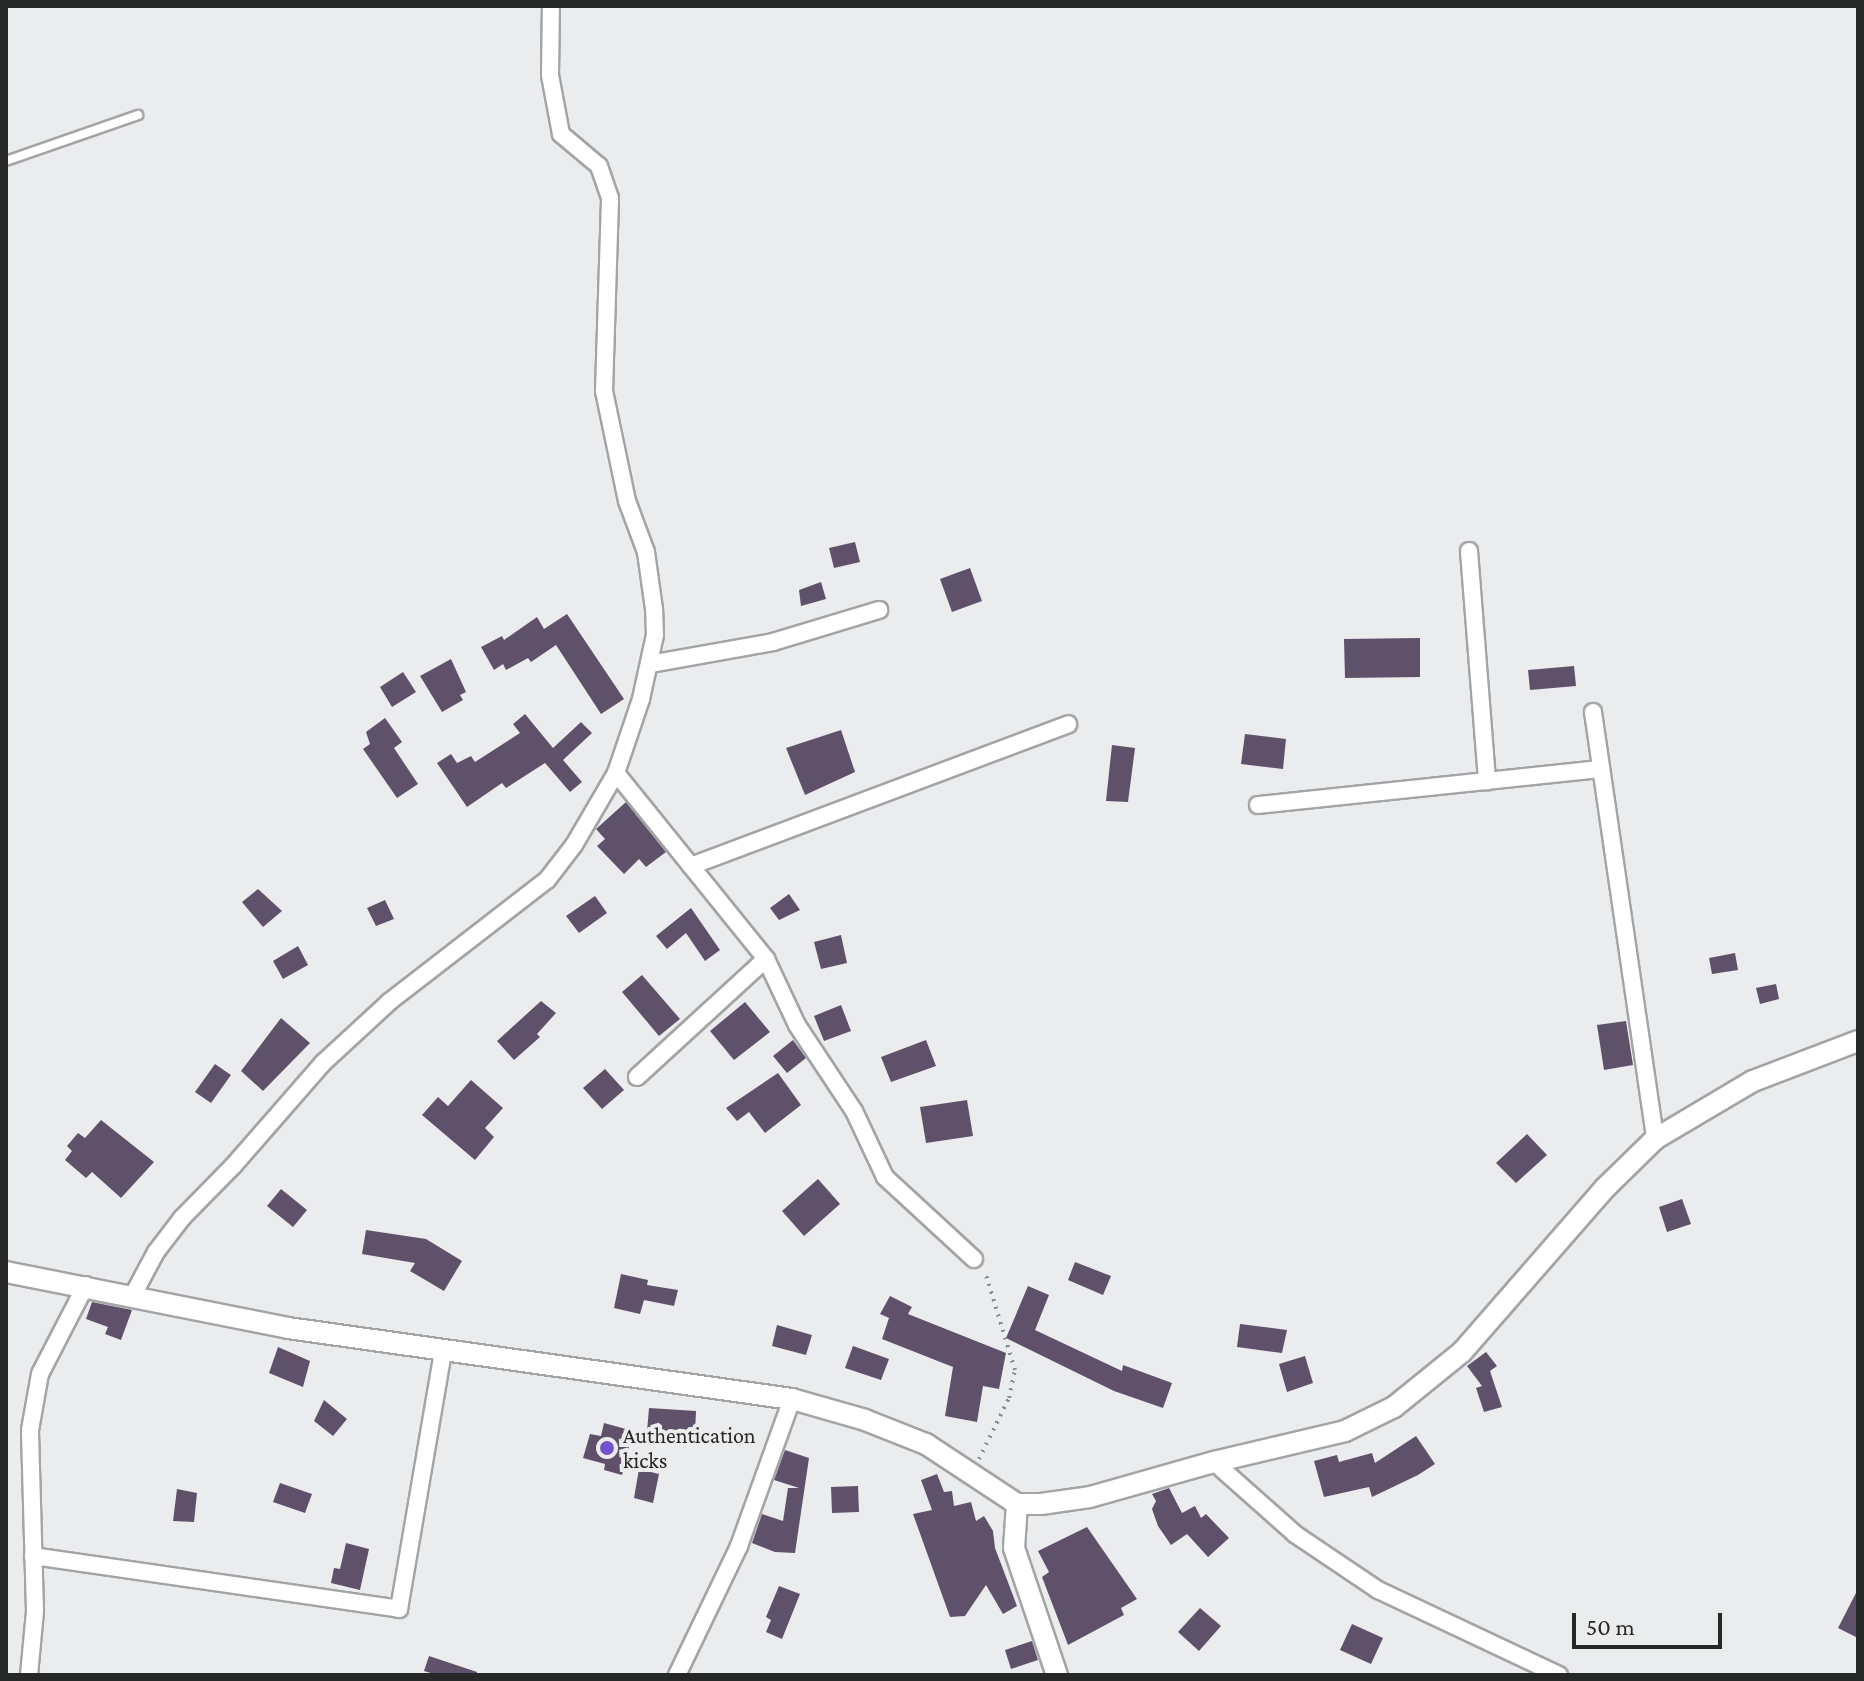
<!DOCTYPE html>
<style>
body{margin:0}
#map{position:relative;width:1864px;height:1681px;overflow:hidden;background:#ebecee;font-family:"Crimson Pro",serif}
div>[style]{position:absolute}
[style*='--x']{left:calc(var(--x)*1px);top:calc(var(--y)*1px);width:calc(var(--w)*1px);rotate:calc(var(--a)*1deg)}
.building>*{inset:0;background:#60516b}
.path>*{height:4px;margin-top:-2px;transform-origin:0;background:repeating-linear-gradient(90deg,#8a8b8c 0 2px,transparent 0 8px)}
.roads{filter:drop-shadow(2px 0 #a2a4a6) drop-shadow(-2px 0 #a2a4a6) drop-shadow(0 2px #a2a4a6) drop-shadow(0 -2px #a2a4a6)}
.service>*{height:8px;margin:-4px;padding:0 4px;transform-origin:4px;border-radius:4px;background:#fff}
.minor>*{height:16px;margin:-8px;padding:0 8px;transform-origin:8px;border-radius:8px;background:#fff}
.tertiary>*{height:20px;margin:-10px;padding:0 10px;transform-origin:10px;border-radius:10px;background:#fff}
.dots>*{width:22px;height:22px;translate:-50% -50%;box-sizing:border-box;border:4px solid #ebecee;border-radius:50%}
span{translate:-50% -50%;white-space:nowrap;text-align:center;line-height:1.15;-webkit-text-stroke:8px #ebecee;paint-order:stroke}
.poi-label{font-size:22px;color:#262727}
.left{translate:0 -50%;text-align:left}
.frame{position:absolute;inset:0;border:8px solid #262727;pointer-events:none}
.scale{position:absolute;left:1572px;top:1613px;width:150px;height:36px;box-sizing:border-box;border:4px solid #262727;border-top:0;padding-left:10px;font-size:24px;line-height:28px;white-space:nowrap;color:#262727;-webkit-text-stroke:6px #ebecee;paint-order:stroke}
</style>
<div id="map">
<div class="building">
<div style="clip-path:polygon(855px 542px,860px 562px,834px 568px,829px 548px)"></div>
<div style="clip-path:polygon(970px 568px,982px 601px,952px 612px,940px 579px)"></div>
<div style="clip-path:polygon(821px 582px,826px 599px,801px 606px,799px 590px)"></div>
<div style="clip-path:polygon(567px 614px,624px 699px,601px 714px,556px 645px,531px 662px,528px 658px,506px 670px,503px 664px,494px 670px,481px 647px,502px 636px,504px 640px,537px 617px,544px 629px)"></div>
<div style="clip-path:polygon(1420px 638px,1420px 677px,1345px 678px,1344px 639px)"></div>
<div style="clip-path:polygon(451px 659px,466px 692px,460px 695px,463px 700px,442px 712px,420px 676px)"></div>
<div style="clip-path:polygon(1574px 666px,1576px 686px,1530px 690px,1528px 670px)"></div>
<div style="clip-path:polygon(403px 672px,416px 692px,392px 707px,380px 687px)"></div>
<div style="clip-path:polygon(525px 714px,553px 748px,581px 722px,592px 733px,563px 760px,582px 782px,570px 792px,545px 763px,506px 788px,502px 783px,467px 807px,437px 763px,451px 754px,457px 763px,471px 756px,475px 762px,520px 733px,513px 724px)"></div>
<div style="clip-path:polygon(385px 718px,402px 742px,394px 748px,418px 784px,397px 798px,363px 749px,370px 744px,366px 732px)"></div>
<div style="clip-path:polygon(841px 730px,855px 772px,805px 795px,786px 748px)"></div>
<div style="clip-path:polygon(1245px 734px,1286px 739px,1283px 769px,1241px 764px)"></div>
<div style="clip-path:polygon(1112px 745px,1135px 748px,1128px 802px,1106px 801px)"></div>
<div style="clip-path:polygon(626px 802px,666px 852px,646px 867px,639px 859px,624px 874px,597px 846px,605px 839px,596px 829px)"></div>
<div style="clip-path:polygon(258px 889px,282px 911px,263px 927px,242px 902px)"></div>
<div style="clip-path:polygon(789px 894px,800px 910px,779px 920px,770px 908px)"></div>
<div style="clip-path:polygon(595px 896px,607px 913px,579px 933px,566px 916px)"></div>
<div style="clip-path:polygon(385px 900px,394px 919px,376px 926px,367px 908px)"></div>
<div style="clip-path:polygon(691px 908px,720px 950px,705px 961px,686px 933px,667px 949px,656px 936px)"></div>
<div style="clip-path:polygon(841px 935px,847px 963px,821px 969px,814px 942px)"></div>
<div style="clip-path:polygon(298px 946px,308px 965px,283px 979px,273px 961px)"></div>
<div style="clip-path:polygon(1735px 953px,1738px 970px,1712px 974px,1709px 958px)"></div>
<div style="clip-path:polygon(642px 975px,680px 1019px,659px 1036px,622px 992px)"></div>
<div style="clip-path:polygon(1776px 984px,1779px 999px,1760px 1004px,1756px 988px)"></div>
<div style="clip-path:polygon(541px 1001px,556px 1013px,537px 1034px,540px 1037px,514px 1060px,497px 1041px)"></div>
<div style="clip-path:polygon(745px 1002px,770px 1032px,734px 1060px,710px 1031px)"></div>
<div style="clip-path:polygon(841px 1005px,851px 1031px,824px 1041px,814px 1016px)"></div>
<div style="clip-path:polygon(281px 1018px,310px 1043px,263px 1091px,241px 1071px)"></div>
<div style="clip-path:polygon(1626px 1021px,1633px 1065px,1604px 1070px,1597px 1025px)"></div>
<div style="clip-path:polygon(793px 1040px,806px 1058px,787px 1073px,773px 1056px)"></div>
<div style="clip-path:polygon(926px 1040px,936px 1066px,891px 1082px,881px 1057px)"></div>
<div style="clip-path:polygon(215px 1064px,231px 1075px,211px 1103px,195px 1092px)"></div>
<div style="clip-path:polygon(605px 1069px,624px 1090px,602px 1109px,583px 1088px)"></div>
<div style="clip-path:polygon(778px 1073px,801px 1105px,765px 1133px,749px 1112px,737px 1121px,726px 1108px)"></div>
<div style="clip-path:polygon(471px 1080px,503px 1108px,485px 1128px,494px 1137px,475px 1160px,422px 1115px,438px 1097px,448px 1106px)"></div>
<div style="clip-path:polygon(967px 1100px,973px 1136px,926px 1143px,920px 1107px)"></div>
<div style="clip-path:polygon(101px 1120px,154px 1162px,121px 1198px,92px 1172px,86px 1178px,65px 1160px,72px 1151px,67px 1146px,78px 1133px,85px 1138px)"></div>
<div style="clip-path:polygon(1527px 1134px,1547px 1155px,1516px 1183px,1496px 1163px)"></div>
<div style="clip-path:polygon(818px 1179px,840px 1204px,804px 1236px,782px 1211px)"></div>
<div style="clip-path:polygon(281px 1189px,307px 1210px,293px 1227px,267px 1206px)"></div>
<div style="clip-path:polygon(1682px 1199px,1691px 1224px,1667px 1232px,1659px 1207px)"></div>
<div style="clip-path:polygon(366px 1230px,426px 1239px,462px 1261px,444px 1291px,410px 1271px,415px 1263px,362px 1254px)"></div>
<div style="clip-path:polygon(1075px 1262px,1111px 1276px,1103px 1295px,1068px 1280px)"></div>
<div style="clip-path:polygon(621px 1274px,648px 1280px,647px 1285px,678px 1290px,674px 1306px,644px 1300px,640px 1314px,614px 1308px)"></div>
<div style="clip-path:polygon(1028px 1286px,1049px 1295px,1035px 1330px,1122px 1371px,1123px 1365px,1172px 1383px,1163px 1408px,1114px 1391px,1006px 1338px)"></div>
<div style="clip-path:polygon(890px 1296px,912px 1307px,908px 1314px,1006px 1353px,999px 1389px,983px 1386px,977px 1422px,945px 1416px,953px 1367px,882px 1339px,889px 1318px,880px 1314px)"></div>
<div style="clip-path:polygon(92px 1302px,132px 1310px,121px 1340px,105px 1334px,108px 1327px,86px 1319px)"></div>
<div style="clip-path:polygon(1240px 1324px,1287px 1330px,1282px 1353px,1237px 1347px)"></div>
<div style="clip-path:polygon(777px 1325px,812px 1335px,806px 1355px,772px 1346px)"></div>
<div style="clip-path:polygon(853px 1346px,889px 1359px,881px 1380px,845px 1368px)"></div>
<div style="clip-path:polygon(278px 1347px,310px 1361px,303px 1387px,269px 1373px)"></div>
<div style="clip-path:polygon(1486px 1352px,1497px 1366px,1490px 1371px,1502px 1407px,1484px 1412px,1476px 1388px,1482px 1386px,1467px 1366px)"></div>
<div style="clip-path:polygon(1305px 1356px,1313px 1383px,1287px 1392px,1279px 1364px)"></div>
<div style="clip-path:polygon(324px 1400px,347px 1419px,333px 1436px,314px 1421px)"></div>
<div style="clip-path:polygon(649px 1408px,696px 1411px,695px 1435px,647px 1432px)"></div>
<div style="clip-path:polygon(604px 1423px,633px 1431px,622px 1475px,604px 1470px,605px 1464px,583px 1458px,590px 1434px,601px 1436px)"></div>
<div style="clip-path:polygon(1416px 1436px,1435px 1464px,1418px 1475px,1372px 1497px,1369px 1487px,1324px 1497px,1314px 1461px,1337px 1455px,1339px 1462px,1372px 1453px,1375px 1463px)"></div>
<div style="clip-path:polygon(785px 1450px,809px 1458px,795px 1553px,775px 1552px,752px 1543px,762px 1514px,783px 1521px,788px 1488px,799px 1488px,774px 1480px)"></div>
<div style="clip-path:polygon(639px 1469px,659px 1474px,653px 1503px,634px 1498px)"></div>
<div style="clip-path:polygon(937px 1474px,944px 1492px,952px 1491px,954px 1506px,971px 1502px,976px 1521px,984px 1516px,993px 1531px,995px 1548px,1017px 1606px,1003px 1614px,986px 1585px,965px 1616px,950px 1617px,913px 1514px,932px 1510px,921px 1480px)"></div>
<div style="clip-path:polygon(280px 1483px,312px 1494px,305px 1513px,273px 1502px)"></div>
<div style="clip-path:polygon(858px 1486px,859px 1512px,832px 1513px,831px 1487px)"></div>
<div style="clip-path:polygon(1169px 1488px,1182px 1513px,1195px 1506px,1201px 1518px,1206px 1514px,1229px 1538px,1208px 1557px,1187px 1534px,1171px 1545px,1158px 1526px,1152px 1509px,1156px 1501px,1152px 1494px)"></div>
<div style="clip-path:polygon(177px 1489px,197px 1493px,194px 1522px,173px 1521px)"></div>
<div style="clip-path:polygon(1087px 1527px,1137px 1599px,1121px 1608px,1124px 1615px,1068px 1645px,1042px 1577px,1049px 1572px,1038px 1551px)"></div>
<div style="clip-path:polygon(346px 1543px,369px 1549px,360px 1590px,331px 1583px,334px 1568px,340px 1569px)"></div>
<div style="clip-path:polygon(779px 1586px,800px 1594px,782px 1639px,766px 1632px,771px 1620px,766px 1617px)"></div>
<div style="clip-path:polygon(1858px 1589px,1858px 1638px,1838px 1628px)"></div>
<div style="clip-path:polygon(1200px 1608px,1221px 1626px,1199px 1651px,1178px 1632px)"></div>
<div style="clip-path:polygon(1352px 1624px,1383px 1638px,1371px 1664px,1340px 1650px)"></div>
<div style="clip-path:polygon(1032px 1641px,1038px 1660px,1011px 1669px,1005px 1650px)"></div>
<div style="clip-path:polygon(429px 1656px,477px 1672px,477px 1675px,437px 1675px,424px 1671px)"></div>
</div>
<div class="path">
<div style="--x:979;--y:1459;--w:68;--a:-63.8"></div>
<div style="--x:1009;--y:1398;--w:29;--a:-78"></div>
<div style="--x:1015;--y:1370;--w:102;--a:-107"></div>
</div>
<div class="roads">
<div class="service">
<div style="--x:6;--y:161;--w:140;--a:-19.2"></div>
</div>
<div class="minor">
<div style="--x:1469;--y:551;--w:231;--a:85.5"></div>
<div style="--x:650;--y:664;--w:125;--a:-10.1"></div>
<div style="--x:773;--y:642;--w:111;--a:-16.8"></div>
<div style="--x:1593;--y:712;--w:431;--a:81.7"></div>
<div style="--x:616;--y:773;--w:239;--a:51.1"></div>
<div style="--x:766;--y:959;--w:73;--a:64.8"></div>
<div style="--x:797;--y:1025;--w:103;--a:56.5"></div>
<div style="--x:854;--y:1111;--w:73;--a:64.8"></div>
<div style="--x:885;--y:1177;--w:121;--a:42.7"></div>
<div style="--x:1258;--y:805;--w:343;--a:-6"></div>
<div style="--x:691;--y:866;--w:403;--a:-20.6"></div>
<div style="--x:637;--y:1077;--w:175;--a:-42.5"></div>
<div style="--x:133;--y:1295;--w:49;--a:-61.9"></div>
<div style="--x:156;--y:1252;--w:43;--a:-52.6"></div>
<div style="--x:182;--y:1218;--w:74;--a:-45.5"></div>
<div style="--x:234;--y:1165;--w:135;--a:-48.9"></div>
<div style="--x:323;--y:1063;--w:90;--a:-42.7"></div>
<div style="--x:389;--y:1002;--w:200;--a:-37.7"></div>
<div style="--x:547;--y:880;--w:44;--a:-52.4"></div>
<div style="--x:574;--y:845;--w:83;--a:-59.7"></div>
<div style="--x:616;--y:773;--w:78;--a:-71.3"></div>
<div style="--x:641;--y:699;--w:66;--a:-77.7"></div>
<div style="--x:655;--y:635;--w:26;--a:-92"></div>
<div style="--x:654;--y:609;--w:58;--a:-98"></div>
<div style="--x:646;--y:552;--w:54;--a:-110.4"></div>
<div style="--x:627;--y:501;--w:112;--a:-101.8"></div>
<div style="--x:604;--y:391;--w:193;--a:-88.2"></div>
<div style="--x:610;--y:198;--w:34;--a:-109"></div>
<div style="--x:599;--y:166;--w:50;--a:-139.9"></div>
<div style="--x:561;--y:134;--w:60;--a:-100.6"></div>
<div style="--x:550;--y:75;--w:69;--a:-89.2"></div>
<div style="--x:1214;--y:1462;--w:108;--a:41.6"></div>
<div style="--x:1295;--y:1534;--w:100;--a:34"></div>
<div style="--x:1378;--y:1590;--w:200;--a:25.2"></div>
<div style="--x:33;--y:1556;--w:370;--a:8.2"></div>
<div style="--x:399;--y:1609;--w:261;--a:-80.3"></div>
<div style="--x:29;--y:1675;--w:64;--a:-84.6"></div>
<div style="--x:35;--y:1611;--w:181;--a:-91.6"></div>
<div style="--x:30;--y:1430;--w:57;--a:-79.9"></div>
<div style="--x:40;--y:1374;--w:100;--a:-62.7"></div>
<div style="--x:677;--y:1675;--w:143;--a:-64.3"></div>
<div style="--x:739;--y:1546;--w:156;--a:-70.2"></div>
</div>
<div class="tertiary">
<div style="--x:6;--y:1272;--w:288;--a:11.2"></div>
<div style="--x:288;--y:1328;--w:509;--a:8.02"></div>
<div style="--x:792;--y:1399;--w:76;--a:16"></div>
<div style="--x:865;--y:1420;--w:66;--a:21.5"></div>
<div style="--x:926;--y:1444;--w:109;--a:33.4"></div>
<div style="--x:1017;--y:1504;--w:24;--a:0"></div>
<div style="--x:1041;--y:1504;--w:49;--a:-8.1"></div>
<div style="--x:1090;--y:1497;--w:129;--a:-15.8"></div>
<div style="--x:1214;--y:1462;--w:135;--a:-13.3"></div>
<div style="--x:1345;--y:1431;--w:55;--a:-26.1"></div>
<div style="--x:1394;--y:1407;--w:87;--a:-39"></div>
<div style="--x:1462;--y:1352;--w:216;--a:-48.9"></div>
<div style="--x:1604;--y:1189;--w:71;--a:-44.4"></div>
<div style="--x:1655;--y:1139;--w:114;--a:-30.6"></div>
<div style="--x:1753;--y:1081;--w:112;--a:-20.9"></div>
<div style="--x:1017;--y:1504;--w:44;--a:93.9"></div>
<div style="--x:1014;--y:1548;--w:134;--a:71.3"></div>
</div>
</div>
<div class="dots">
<div style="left:607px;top:1448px;background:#7253cd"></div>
</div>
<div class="poi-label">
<span class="left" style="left:623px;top:1448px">Authentication<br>kicks</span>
</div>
<div class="frame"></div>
<div class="scale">50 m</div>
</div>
